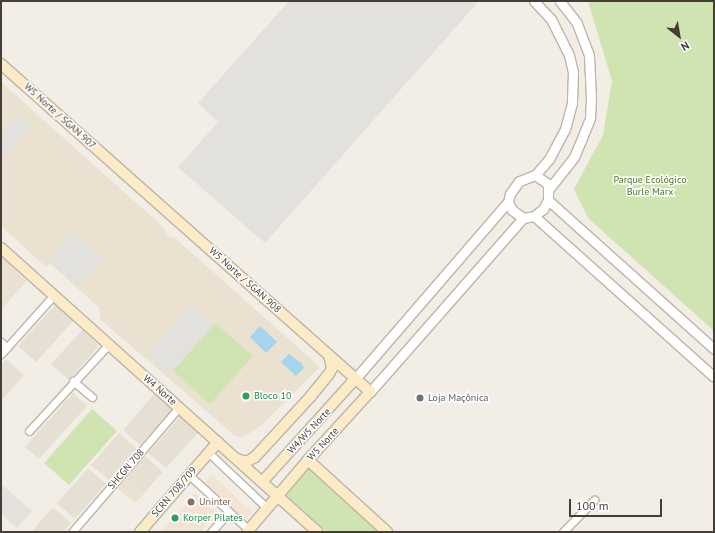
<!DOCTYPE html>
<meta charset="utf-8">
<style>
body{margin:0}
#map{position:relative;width:715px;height:533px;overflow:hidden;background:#f2eee6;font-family:"PT Sans",sans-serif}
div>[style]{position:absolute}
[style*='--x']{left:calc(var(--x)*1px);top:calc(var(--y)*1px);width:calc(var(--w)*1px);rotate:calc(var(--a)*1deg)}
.residential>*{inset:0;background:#e6dfd4}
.commercial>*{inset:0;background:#f3e3d2}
.education>*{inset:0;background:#eae1d0}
.green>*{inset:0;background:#d0e4b1}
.parking>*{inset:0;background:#e3e1de}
.water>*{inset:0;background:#a5d4ec}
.roads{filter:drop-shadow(1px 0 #bdb5a9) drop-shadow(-1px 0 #bdb5a9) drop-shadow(0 1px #bdb5a9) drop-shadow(0 -1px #bdb5a9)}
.minor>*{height:7px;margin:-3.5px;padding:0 3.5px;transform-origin:3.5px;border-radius:3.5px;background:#fff}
.tertiary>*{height:9px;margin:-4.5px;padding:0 4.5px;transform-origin:4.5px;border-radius:4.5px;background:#fff}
.secondary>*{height:10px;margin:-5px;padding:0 5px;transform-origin:5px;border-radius:5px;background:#fcebc6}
.dots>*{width:11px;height:11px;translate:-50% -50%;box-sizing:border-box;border:2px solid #fff;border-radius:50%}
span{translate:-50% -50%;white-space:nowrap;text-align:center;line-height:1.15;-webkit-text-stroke:3px #fff;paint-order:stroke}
.street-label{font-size:10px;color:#443e36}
.park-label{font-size:10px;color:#4b732c}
.leisure-label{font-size:10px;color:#27864d}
.left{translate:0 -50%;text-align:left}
.worship-label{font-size:10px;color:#5b616d}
.education-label{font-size:10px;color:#785e54}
.frame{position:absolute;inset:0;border:2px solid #443e36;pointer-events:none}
.north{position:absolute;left:659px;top:16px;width:40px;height:40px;-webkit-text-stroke:3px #fff;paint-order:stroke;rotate:149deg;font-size:11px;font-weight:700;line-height:16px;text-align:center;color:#443e36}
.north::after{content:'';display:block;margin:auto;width:14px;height:18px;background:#443e36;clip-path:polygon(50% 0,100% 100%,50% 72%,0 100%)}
.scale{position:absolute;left:569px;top:499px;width:93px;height:18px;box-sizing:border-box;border:2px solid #443e36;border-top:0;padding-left:5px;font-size:12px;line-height:14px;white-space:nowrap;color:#443e36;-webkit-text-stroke:3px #fff;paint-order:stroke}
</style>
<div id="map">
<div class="residential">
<div style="clip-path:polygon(55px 305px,73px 321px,36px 362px,18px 346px)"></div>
<div style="clip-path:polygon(82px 330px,99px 346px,69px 380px,51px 364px)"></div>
<div style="clip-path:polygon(6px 359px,24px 375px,1px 401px,1px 365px)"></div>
<div style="clip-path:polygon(73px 393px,87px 406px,39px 459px,25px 447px)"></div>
<div style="clip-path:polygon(154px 394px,172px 410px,140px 445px,123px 430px)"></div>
<div style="clip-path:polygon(180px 417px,198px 433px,166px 468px,148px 453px)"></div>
<div style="clip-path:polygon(119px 433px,137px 449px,109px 480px,91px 465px)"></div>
<div style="clip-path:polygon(145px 456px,163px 472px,135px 503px,117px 488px)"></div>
<div style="clip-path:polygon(88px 468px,106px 484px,75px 519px,57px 503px)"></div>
<div style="clip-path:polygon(53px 507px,71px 523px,63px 532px,31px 532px)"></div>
</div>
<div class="commercial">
<div style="clip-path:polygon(212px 475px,252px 512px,245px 520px,204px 483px)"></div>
<div style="clip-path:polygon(195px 493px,217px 513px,200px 532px,161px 532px)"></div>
</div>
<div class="education">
<div style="clip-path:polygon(1px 82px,161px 225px,170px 238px,175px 238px,320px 367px,261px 426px,243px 437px,235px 436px,100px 319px,99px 308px,50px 263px,46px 267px,1px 226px)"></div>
<div style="clip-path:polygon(1px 257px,27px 281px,1px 309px)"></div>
<div style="clip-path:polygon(126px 478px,144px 493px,135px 503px,117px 488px)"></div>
</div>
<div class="green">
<div style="clip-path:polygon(588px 1px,714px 1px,714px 331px,588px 218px,574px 189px,603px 135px,612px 81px)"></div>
<div style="clip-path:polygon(215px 323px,253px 356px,210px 404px,173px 371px)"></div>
<div style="clip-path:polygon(92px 409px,117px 431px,69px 485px,44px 463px)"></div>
<div style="clip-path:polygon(309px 467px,381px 532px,327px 532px,286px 495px)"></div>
</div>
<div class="parking">
<div style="clip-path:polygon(289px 1px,479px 1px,265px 243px,178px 167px,218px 122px,198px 103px)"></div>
<div style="clip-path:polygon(18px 113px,33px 126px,1px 161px,1px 139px,5px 134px,2px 131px)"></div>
<div style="clip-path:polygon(74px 232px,103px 258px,78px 287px,48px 261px)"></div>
<div style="clip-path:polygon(191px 305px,213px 324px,168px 374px,147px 355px)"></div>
<div style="clip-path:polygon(1px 484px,32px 511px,17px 528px,1px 514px)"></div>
</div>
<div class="water">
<div style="clip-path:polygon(260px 326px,277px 342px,266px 353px,250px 337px)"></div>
<div style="clip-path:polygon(289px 354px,301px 363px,304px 368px,296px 376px,281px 362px)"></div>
</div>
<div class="roads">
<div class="minor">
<div style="--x:1;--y:342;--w:8;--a:45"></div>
<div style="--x:1;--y:354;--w:78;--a:-48.1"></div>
<div style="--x:73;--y:381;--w:25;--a:40"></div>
<div style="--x:29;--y:431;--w:118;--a:-47.4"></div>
<div style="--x:209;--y:453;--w:80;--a:43.5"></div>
<div style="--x:189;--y:475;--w:81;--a:42.5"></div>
<div style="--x:72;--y:532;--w:165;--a:-49.4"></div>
<div style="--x:211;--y:532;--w:27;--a:-48"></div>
<div style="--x:563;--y:532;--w:45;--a:-45.9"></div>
</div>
<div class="tertiary">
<div style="--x:534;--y:1;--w:25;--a:47"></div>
<div style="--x:551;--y:19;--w:40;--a:63.4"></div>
<div style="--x:569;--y:55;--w:17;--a:77"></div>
<div style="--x:573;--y:72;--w:31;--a:92"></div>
<div style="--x:572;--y:103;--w:27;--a:105"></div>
<div style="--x:565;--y:129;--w:34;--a:118"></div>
<div style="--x:549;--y:159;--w:21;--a:131"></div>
<div style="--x:535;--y:175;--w:17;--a:159"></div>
<div style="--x:519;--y:181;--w:16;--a:125"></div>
<div style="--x:510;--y:194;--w:8;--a:104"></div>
<div style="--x:508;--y:202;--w:9;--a:63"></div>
<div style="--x:512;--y:210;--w:14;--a:36"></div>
<div style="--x:523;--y:218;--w:11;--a:-10"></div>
<div style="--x:534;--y:216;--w:11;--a:-38"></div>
<div style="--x:543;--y:209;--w:10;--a:-61"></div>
<div style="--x:548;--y:200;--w:16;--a:-90"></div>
<div style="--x:548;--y:184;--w:16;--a:-145"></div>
<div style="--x:549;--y:189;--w:41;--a:-52"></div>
<div style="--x:574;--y:157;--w:21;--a:-67"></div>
<div style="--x:582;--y:138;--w:22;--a:-68"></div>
<div style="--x:590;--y:118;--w:20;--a:-87"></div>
<div style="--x:591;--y:98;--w:43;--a:-92.7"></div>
<div style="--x:589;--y:55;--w:34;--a:-111"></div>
<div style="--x:577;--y:23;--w:28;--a:-128"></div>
<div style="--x:548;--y:200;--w:223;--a:41.9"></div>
<div style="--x:534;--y:216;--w:241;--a:41.8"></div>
<div style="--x:355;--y:379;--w:234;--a:-49.2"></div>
<div style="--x:370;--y:392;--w:232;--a:-48.7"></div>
</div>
<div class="secondary">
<div style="--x:1;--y:64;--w:494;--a:41.6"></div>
<div style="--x:370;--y:392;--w:92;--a:132.4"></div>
<div style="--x:308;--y:460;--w:94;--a:130.3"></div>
<div style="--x:1;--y:248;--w:425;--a:41.9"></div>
<div style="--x:237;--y:459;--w:9;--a:18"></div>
<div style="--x:246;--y:462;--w:10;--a:-29"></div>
<div style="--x:255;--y:457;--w:83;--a:-47.4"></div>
<div style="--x:311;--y:396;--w:28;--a:-51"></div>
<div style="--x:329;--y:374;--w:7;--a:-63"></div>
<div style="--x:332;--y:368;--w:13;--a:-103"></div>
<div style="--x:308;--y:460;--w:107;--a:42.3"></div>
<div style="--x:262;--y:482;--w:139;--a:-47.9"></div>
<div style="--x:140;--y:532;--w:119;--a:-49.1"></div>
</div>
</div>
<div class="dots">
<div style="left:246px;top:396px;background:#2e9e5b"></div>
<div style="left:420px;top:398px;background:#6b7280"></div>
<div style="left:191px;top:502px;background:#8d6e63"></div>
<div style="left:175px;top:518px;background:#2e9e5b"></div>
</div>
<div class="street-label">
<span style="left:60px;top:116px;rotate:42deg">W5 Norte / SGAN 907</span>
<span style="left:245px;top:280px;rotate:42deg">W5 Norte / SGAN 908</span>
<span style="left:160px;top:390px;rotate:41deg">W4 Norte</span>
<span style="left:309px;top:431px;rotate:-47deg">W4/W5 Norte</span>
<span style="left:323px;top:444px;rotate:-47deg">W5 Norte</span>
<span style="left:126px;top:469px;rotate:-49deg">SHCGN 708</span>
<span style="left:174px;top:492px;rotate:-49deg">SCRN 708/709</span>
</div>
<div class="park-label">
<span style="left:650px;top:185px">Parque Ecológico<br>Burle Marx</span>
</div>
<div class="leisure-label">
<span class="left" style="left:254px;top:396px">Bloco 10</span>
<span class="left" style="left:183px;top:518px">Korper Pilates</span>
</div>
<div class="worship-label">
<span class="left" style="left:428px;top:398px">Loja Maçônica</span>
</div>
<div class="education-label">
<span class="left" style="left:199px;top:502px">Uninter</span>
</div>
<div class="frame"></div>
<div class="north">N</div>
<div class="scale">100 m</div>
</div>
